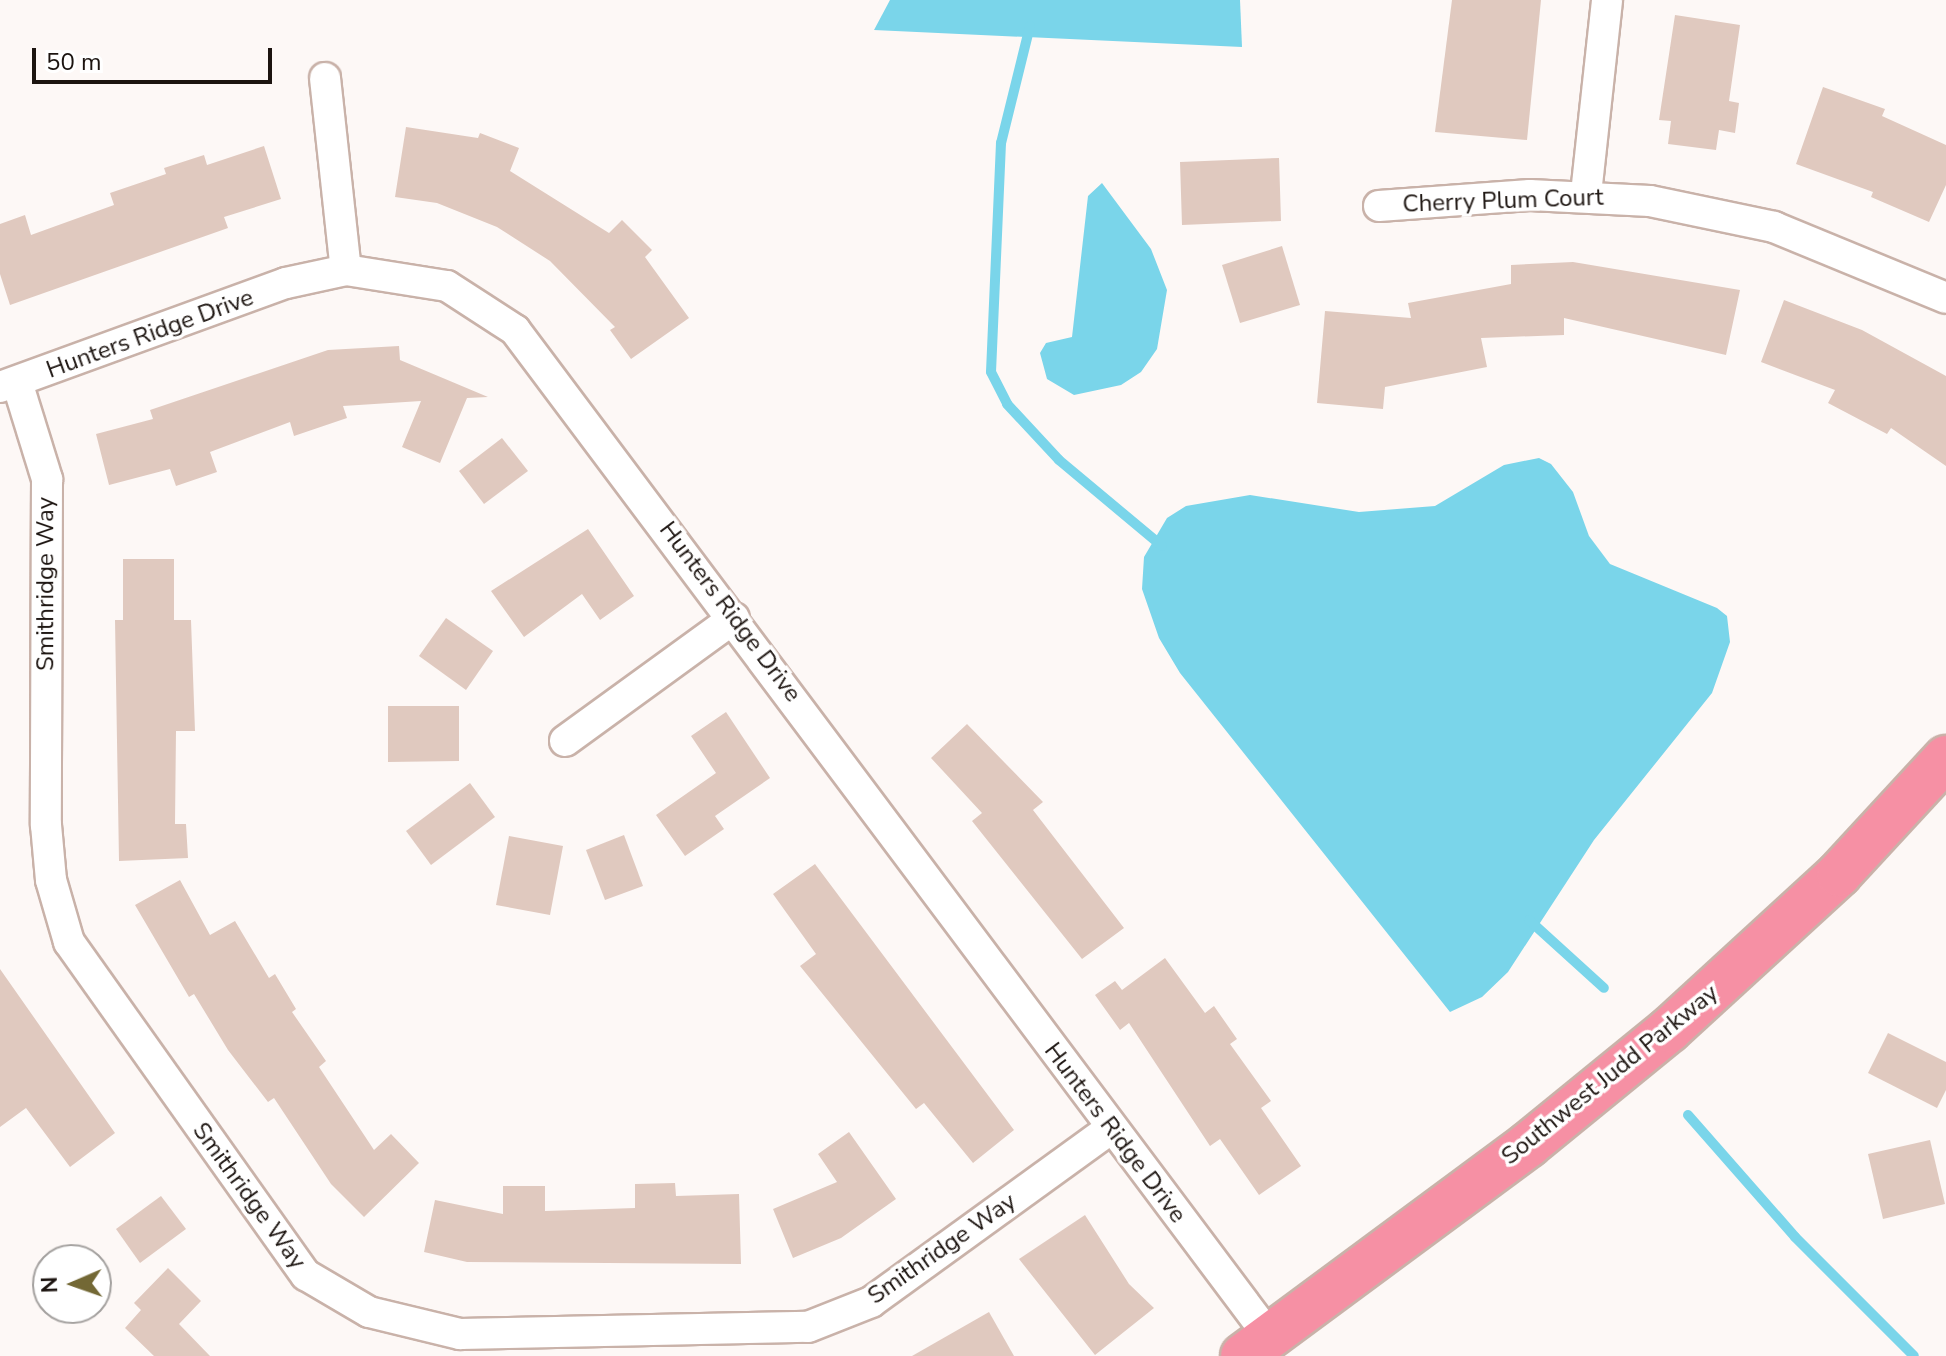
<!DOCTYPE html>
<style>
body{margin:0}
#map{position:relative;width:1946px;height:1356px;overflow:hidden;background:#fdf8f6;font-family:"Nunito Sans",sans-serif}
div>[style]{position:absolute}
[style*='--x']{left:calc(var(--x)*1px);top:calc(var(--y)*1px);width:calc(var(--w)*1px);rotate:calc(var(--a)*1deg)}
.water>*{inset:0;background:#7ad5ea}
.stream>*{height:10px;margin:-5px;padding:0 5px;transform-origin:5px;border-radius:5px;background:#7ad5ea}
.building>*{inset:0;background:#e0c9bf}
.roads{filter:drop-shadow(2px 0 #c9b2a9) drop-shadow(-2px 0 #c9b2a9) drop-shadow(0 2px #c9b2a9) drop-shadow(0 -2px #c9b2a9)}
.minor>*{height:30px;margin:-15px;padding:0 15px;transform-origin:15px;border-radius:15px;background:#fff}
.trunk>*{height:44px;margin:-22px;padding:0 22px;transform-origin:22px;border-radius:22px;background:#f690a4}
span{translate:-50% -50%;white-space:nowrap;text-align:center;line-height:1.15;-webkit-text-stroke:7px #fff;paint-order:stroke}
.street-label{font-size:24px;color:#1c1410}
.north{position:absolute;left:32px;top:1244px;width:80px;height:80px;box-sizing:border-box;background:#fff;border:2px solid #a4a19f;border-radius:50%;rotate:268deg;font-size:22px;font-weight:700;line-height:32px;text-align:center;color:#1c1410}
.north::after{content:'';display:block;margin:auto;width:28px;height:36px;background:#736835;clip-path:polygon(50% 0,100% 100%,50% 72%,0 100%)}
.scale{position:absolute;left:32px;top:48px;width:240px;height:36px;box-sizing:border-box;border:4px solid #1c1410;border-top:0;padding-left:10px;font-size:24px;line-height:28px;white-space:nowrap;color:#1c1410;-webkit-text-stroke:6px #fff;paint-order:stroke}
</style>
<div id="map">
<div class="water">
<div style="clip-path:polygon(890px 0,1240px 0,1242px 47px,874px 30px)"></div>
<div style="clip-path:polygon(1102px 183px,1151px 249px,1167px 290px,1157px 349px,1141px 372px,1121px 385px,1074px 395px,1047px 379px,1040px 353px,1046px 343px,1072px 337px,1088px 196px)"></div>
<div style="clip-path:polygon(1539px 458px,1551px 464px,1573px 492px,1589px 536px,1610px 564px,1717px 608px,1727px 616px,1730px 642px,1712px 693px,1594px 840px,1508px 972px,1482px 997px,1450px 1012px,1180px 673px,1159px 638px,1142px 589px,1144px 557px,1167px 518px,1186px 506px,1250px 495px,1359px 512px,1435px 506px,1504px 465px)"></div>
</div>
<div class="stream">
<div style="--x:1030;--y:26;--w:121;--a:103.9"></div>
<div style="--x:1001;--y:143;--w:229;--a:92.5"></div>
<div style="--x:991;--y:372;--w:36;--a:63"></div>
<div style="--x:1007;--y:404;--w:76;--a:47.1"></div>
<div style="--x:1059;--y:460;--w:134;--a:39.9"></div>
<div style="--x:1529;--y:920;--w:101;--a:42.2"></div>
<div style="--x:1688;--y:1115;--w:162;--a:48.7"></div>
<div style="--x:1795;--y:1237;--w:168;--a:45"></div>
</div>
<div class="building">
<div style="clip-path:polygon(1452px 0,1541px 0,1527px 140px,1435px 132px)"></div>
<div style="clip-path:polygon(1675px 15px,1740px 25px,1729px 101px,1739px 103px,1735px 133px,1719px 130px,1716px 150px,1668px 144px,1671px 121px,1659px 120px)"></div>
<div style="clip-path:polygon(1823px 87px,1885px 109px,1882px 116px,1946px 145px,1946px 185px,1929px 222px,1871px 197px,1873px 192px,1796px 164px)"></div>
<div style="clip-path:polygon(406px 127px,478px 138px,480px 133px,519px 148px,510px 171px,609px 233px,622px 220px,652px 250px,645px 257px,689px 318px,631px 359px,610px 330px,615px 327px,550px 261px,497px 227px,437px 203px,395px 197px)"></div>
<div style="clip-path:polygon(264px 146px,281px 199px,224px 217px,228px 228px,10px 305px,0 274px,0 224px,25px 215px,31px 235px,114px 205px,110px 193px,166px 174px,164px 168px,204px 155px,207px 165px)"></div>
<div style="clip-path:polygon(1279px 158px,1281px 221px,1182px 225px,1180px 162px)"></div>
<div style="clip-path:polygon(1282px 246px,1300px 305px,1240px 323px,1222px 265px)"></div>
<div style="clip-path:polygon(1573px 262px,1740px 290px,1726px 355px,1564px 318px,1564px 335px,1481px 338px,1487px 367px,1385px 387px,1383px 409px,1317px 403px,1325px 311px,1411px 318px,1408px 303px,1511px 284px,1511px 265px)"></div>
<div style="clip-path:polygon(1784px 300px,1862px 330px,1946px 376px,1946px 466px,1891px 428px,1887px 434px,1828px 403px,1835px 390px,1761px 362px)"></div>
<div style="clip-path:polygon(399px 346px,400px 360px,488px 397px,467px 398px,440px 463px,402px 447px,421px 401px,343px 406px,347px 418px,294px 436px,290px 422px,210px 452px,217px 472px,176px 486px,170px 469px,109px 485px,96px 434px,153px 419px,150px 410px,328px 350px)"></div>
<div style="clip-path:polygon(502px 438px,528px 471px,484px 504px,459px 471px)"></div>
<div style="clip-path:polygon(588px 529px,634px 596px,600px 620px,582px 594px,524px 637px,491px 591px)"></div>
<div style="clip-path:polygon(123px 559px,174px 559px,174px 620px,191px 620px,195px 731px,176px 731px,175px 824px,186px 824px,188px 858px,119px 861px,115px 620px,123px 620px)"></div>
<div style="clip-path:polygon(446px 618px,493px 651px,466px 690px,419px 656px)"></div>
<div style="clip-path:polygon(388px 706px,459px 706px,459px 761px,388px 762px)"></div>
<div style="clip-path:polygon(726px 712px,770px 778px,715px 816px,724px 829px,685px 856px,656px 815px,716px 773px,691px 736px)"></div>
<div style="clip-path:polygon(967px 724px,1043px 802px,1033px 810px,1124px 928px,1082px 959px,972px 821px,982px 813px,931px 758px)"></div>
<div style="clip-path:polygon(470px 783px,495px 817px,431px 865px,406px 831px)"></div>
<div style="clip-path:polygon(624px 835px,643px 886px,605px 900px,586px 850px)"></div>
<div style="clip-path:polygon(509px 836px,563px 846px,550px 915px,496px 905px)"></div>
<div style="clip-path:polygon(815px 864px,1014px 1130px,973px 1163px,924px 1103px,916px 1109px,800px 966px,816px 954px,773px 894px)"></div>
<div style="clip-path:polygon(180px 880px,210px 935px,235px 921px,269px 978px,275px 974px,296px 1009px,292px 1012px,326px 1061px,319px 1067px,374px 1150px,391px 1134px,419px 1163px,364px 1217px,331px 1184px,274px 1098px,268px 1102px,228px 1050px,194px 994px,189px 997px,135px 905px)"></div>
<div style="clip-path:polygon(1165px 958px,1205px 1013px,1214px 1006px,1237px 1039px,1230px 1044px,1271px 1101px,1261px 1108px,1301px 1166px,1259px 1195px,1220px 1139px,1210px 1146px,1129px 1023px,1120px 1030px,1095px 995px,1115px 981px,1122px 990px)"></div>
<div style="clip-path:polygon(0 969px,115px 1133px,70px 1167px,26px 1108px,0 1127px)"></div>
<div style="clip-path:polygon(1888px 1033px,1946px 1062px,1946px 1090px,1937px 1108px,1868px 1073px)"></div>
<div style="clip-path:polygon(849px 1132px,896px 1199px,841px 1238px,793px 1258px,773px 1209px,837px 1182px,818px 1154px)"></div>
<div style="clip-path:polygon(1930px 1140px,1945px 1204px,1883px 1219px,1868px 1154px)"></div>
<div style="clip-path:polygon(675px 1183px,676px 1196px,739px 1194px,741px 1264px,467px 1262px,424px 1252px,435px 1200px,503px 1214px,503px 1186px,545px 1186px,545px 1211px,635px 1208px,635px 1184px)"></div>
<div style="clip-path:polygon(161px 1196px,186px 1229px,140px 1263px,116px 1229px)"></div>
<div style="clip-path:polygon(1085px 1215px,1129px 1284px,1154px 1308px,1095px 1355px,1019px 1259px)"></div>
<div style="clip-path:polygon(168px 1268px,201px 1301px,179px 1324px,210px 1356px,154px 1356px,125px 1328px,141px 1310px,134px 1303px)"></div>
<div style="clip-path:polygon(989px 1312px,1014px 1356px,912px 1356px)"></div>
</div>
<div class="roads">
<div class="minor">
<div style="--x:325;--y:78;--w:193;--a:83.8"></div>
<div style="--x:1586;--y:194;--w:195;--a:-83.8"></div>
<div style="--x:1379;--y:206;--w:151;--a:-4.2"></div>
<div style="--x:1530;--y:195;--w:120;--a:2.9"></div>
<div style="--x:1650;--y:201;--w:127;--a:11.8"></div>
<div style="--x:1774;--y:227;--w:186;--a:22.4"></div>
<div style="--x:17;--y:382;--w:102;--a:72.8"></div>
<div style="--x:47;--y:479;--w:346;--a:90.2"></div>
<div style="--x:46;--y:825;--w:55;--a:84.8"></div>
<div style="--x:51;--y:880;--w:65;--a:73.8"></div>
<div style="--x:69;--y:942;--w:409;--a:54.6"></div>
<div style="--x:306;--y:1275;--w:73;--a:30.4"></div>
<div style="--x:369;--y:1312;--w:94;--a:13.6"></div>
<div style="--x:460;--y:1334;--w:348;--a:-1.2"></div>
<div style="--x:808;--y:1327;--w:68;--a:-21.6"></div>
<div style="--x:871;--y:1302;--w:295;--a:-35.9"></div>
<div style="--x:0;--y:387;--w:304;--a:-20"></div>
<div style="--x:286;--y:283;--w:61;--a:-12.2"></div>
<div style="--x:346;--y:270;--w:102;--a:9"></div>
<div style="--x:447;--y:286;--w:81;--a:32.9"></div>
<div style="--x:515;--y:330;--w:1257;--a:53.15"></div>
<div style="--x:565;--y:741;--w:209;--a:-36"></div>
</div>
<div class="trunk">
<div style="--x:1243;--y:1356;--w:355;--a:-36.5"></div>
<div style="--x:1528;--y:1145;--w:182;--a:-39.2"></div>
<div style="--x:1669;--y:1030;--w:231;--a:-42.5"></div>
<div style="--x:1839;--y:874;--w:158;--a:-47.3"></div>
</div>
</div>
<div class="street-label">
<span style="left:1503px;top:201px;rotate:-2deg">Cherry Plum Court</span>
<span style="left:150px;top:334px;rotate:-20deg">Hunters Ridge Drive</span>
<span style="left:46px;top:584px;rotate:-90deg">Smithridge Way</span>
<span style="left:730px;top:612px;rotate:53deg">Hunters Ridge Drive</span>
<span style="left:1610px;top:1075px;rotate:-39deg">Southwest Judd Parkway</span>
<span style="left:1115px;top:1133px;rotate:53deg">Hunters Ridge Drive</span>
<span style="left:249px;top:1196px;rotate:54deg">Smithridge Way</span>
<span style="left:942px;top:1249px;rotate:-35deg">Smithridge Way</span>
</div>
<div class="north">N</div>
<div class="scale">50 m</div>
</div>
